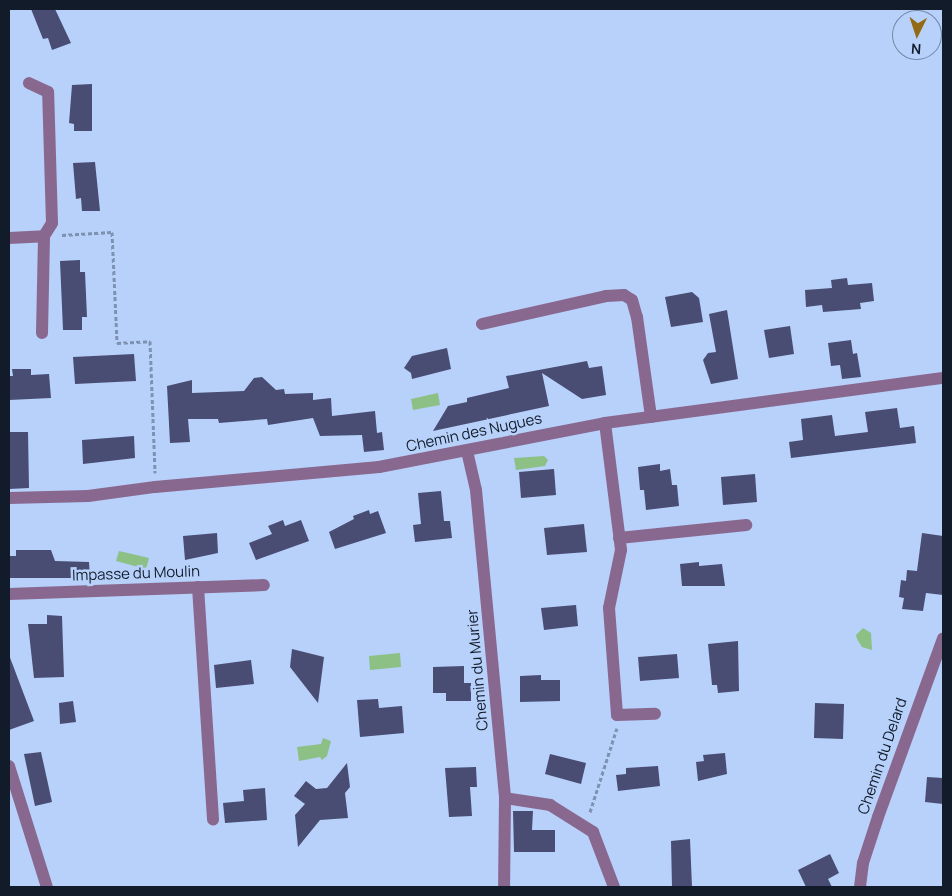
<!DOCTYPE html>
<style>
body{margin:0}
#map{position:relative;width:952px;height:896px;overflow:hidden;background:#b7d1fa;font-family:Manrope,sans-serif}
div>[style]{position:absolute}
[style*='--x']{left:calc(var(--x)*1px);top:calc(var(--y)*1px);width:calc(var(--w)*1px);rotate:calc(var(--a)*1deg)}
.water>*{inset:0;background:#8dc084}
.building>*{inset:0;background:#494c73}
.path>*{height:3px;margin-top:-1.5px;transform-origin:0;background:repeating-linear-gradient(90deg,#7d91b1 0 4px,transparent 0 6.5px)}
.minor>*{height:12px;margin:-6px;padding:0 6px;transform-origin:6px;border-radius:6px;background:#896890}
span{translate:-50% -50%;white-space:nowrap;text-align:center;line-height:1.15;-webkit-text-stroke:5px #b7d1fa;paint-order:stroke}
.street-label{font-size:15px;color:#121b2a}
.frame{position:absolute;inset:0;border:10px solid #121b2a;pointer-events:none}
.north{position:absolute;left:892px;top:10px;width:50px;height:50px;box-sizing:border-box;background:#b7d1fa;border:1px solid #7588a7;border-radius:50%;rotate:184deg;font-size:14px;font-weight:700;line-height:20px;text-align:center;color:#121b2a}
.north::after{content:'';display:block;margin:auto;width:18px;height:22px;background:#946b15;clip-path:polygon(50% 0,100% 100%,50% 72%,0 100%)}
</style>
<div id="map">
<div class="water">
<div style="clip-path:polygon(438px 393px,440px 405px,413px 410px,411px 399px)"></div>
<div style="clip-path:polygon(544px 456px,548px 460px,545px 466px,516px 470px,514px 458px)"></div>
<div style="clip-path:polygon(119px 551px,149px 558px,146px 569px,116px 561px)"></div>
<div style="clip-path:polygon(863px 628px,871px 633px,872px 650px,862px 647px,857px 639px,856px 635px)"></div>
<div style="clip-path:polygon(400px 653px,401px 667px,370px 670px,369px 656px)"></div>
<div style="clip-path:polygon(323px 738px,331px 741px,327px 756px,322px 760px,320px 757px,299px 761px,297px 747px,321px 744px)"></div>
</div>
<div class="building">
<div style="clip-path:polygon(31px 9px,55px 9px,71px 43px,52px 50px,48px 38px,43px 39px)"></div>
<div style="clip-path:polygon(92px 84px,92px 131px,74px 131px,74px 124px,69px 123px,72px 85px)"></div>
<div style="clip-path:polygon(95px 162px,100px 211px,82px 211px,81px 198px,76px 199px,73px 163px)"></div>
<div style="clip-path:polygon(80px 260px,80px 272px,85px 272px,87px 317px,82px 317px,82px 330px,63px 330px,60px 261px)"></div>
<div style="clip-path:polygon(847px 278px,848px 285px,872px 283px,874px 301px,860px 303px,861px 309px,823px 312px,822px 305px,806px 307px,805px 290px,832px 288px,831px 280px)"></div>
<div style="clip-path:polygon(692px 292px,699px 298px,703px 322px,671px 327px,665px 297px)"></div>
<div style="clip-path:polygon(727px 310px,738px 379px,711px 384px,703px 360px,708px 353px,716px 352px,709px 314px)"></div>
<div style="clip-path:polygon(790px 326px,794px 354px,769px 358px,764px 330px)"></div>
<div style="clip-path:polygon(851px 340px,853px 354px,857px 353px,861px 377px,842px 379px,840px 365px,831px 366px,828px 343px)"></div>
<div style="clip-path:polygon(447px 348px,451px 369px,412px 379px,411px 373px,404px 368px,412px 356px)"></div>
<div style="clip-path:polygon(134px 354px,136px 381px,75px 384px,73px 357px)"></div>
<div style="clip-path:polygon(587px 361px,589px 368px,602px 366px,606px 395px,582px 399px,542px 373px,549px 406px,433px 431px,448px 406px,467px 402px,467px 398px,509px 388px,506px 376px)"></div>
<div style="clip-path:polygon(12px 369px,31px 369px,31px 375px,49px 374px,51px 398px,9px 400px,9px 376px,13px 376px)"></div>
<div style="clip-path:polygon(262px 377px,276px 390px,284px 389px,285px 394px,313px 393px,313px 400px,331px 398px,332px 416px,375px 411px,377px 433px,382px 432px,384px 450px,364px 452px,362px 435px,320px 436px,313px 418px,268px 425px,267px 419px,219px 423px,218px 419px,188px 419px,190px 442px,170px 443px,167px 386px,192px 380px,192px 393px,244px 391px,254px 378px)"></div>
<div style="clip-path:polygon(897px 408px,900px 428px,914px 426px,916px 443px,791px 458px,789px 442px,803px 440px,801px 419px,832px 415px,835px 436px,868px 432px,865px 412px)"></div>
<div style="clip-path:polygon(9px 432px,28px 432px,29px 488px,9px 489px)"></div>
<div style="clip-path:polygon(134px 436px,135px 458px,83px 464px,82px 440px)"></div>
<div style="clip-path:polygon(660px 464px,660px 471px,670px 469px,672px 485px,677px 485px,679px 506px,646px 510px,644px 490px,640px 490px,638px 467px)"></div>
<div style="clip-path:polygon(554px 469px,556px 495px,521px 498px,519px 472px)"></div>
<div style="clip-path:polygon(755px 474px,757px 502px,723px 505px,721px 477px)"></div>
<div style="clip-path:polygon(441px 491px,444px 521px,450px 521px,452px 538px,415px 542px,413px 525px,421px 524px,418px 493px)"></div>
<div style="clip-path:polygon(369px 510px,370px 514px,378px 511px,386px 533px,335px 549px,329px 532px,354px 519px,353px 516px)"></div>
<div style="clip-path:polygon(283px 520px,285px 526px,301px 520px,309px 541px,256px 560px,249px 543px,272px 534px,268px 526px)"></div>
<div style="clip-path:polygon(584px 524px,587px 552px,547px 555px,544px 528px)"></div>
<div style="clip-path:polygon(217px 533px,218px 553px,185px 560px,183px 536px)"></div>
<div style="clip-path:polygon(922px 533px,943px 536px,943px 595px,926px 593px,923px 611px,902px 609px,904px 598px,899px 597px,901px 580px,906px 581px,907px 570px,917px 571px)"></div>
<div style="clip-path:polygon(16px 550px,51px 550px,55px 561px,89px 562px,90px 578px,9px 578px,9px 556px,16px 556px)"></div>
<div style="clip-path:polygon(699px 562px,699px 566px,722px 564px,725px 586px,682px 586px,680px 564px)"></div>
<div style="clip-path:polygon(576px 605px,578px 626px,544px 630px,541px 608px)"></div>
<div style="clip-path:polygon(47px 615px,62px 616px,64px 677px,34px 678px,28px 624px,47px 624px)"></div>
<div style="clip-path:polygon(738px 641px,739px 691px,718px 693px,717px 685px,712px 685px,708px 644px)"></div>
<div style="clip-path:polygon(292px 649px,324px 657px,318px 703px,290px 667px)"></div>
<div style="clip-path:polygon(677px 654px,679px 678px,640px 681px,638px 657px)"></div>
<div style="clip-path:polygon(9px 655px,34px 721px,9px 730px)"></div>
<div style="clip-path:polygon(251px 660px,254px 684px,216px 688px,214px 665px)"></div>
<div style="clip-path:polygon(464px 666px,464px 683px,471px 683px,471px 701px,446px 701px,446px 693px,433px 693px,433px 667px)"></div>
<div style="clip-path:polygon(541px 675px,541px 680px,560px 680px,560px 701px,520px 702px,520px 676px)"></div>
<div style="clip-path:polygon(378px 699px,379px 708px,402px 706px,404px 733px,360px 737px,357px 700px)"></div>
<div style="clip-path:polygon(73px 701px,76px 722px,60px 724px,59px 703px)"></div>
<div style="clip-path:polygon(815px 703px,844px 704px,843px 739px,814px 738px)"></div>
<div style="clip-path:polygon(41px 752px,52px 802px,35px 806px,24px 754px)"></div>
<div style="clip-path:polygon(725px 753px,727px 774px,698px 781px,696px 762px,704px 761px,703px 755px)"></div>
<div style="clip-path:polygon(550px 754px,586px 763px,581px 784px,545px 774px)"></div>
<div style="clip-path:polygon(347px 763px,350px 787px,345px 793px,348px 818px,320px 820px,298px 847px,295px 815px,305px 804px,294px 796px,306px 781px,316px 789px,327px 788px)"></div>
<div style="clip-path:polygon(658px 766px,660px 786px,618px 791px,616px 775px,626px 774px,626px 768px)"></div>
<div style="clip-path:polygon(476px 767px,477px 787px,470px 787px,472px 816px,449px 817px,445px 768px)"></div>
<div style="clip-path:polygon(927px 777px,943px 778px,943px 804px,925px 802px)"></div>
<div style="clip-path:polygon(265px 788px,267px 820px,225px 823px,223px 803px,244px 801px,243px 790px)"></div>
<div style="clip-path:polygon(513px 811px,533px 811px,532px 830px,555px 830px,555px 852px,514px 852px)"></div>
<div style="clip-path:polygon(690px 839px,692px 887px,672px 887px,671px 841px)"></div>
<div style="clip-path:polygon(830px 854px,839px 873px,828px 879px,832px 887px,806px 887px,798px 870px)"></div>
</div>
<div class="path">
<div style="--x:62;--y:235;--w:50;--a:-3.4"></div>
<div style="--x:112;--y:232;--w:111;--a:87.4"></div>
<div style="--x:117;--y:343;--w:33;--a:-3"></div>
<div style="--x:150;--y:341;--w:132;--a:87.8"></div>
<div style="--x:590;--y:812;--w:88;--a:-72.2"></div>
</div>
<div class="minor">
<div style="--x:9;--y:238;--w:35;--a:-3"></div>
<div style="--x:44;--y:236;--w:15;--a:-58"></div>
<div style="--x:52;--y:223;--w:131;--a:-91.7"></div>
<div style="--x:48;--y:92;--w:21;--a:-155"></div>
<div style="--x:482;--y:324;--w:127;--a:-12.7"></div>
<div style="--x:606;--y:296;--w:18;--a:-3"></div>
<div style="--x:624;--y:295;--w:9;--a:32"></div>
<div style="--x:632;--y:300;--w:18;--a:74"></div>
<div style="--x:637;--y:317;--w:101;--a:82"></div>
<div style="--x:42;--y:333;--w:97;--a:-88.8"></div>
<div style="--x:605;--y:423;--w:128;--a:82.8"></div>
<div style="--x:621;--y:550;--w:59;--a:101.7"></div>
<div style="--x:609;--y:608;--w:107;--a:85.7"></div>
<div style="--x:617;--y:715;--w:38;--a:-2"></div>
<div style="--x:467;--y:451;--w:40;--a:77"></div>
<div style="--x:476;--y:490;--w:309;--a:84.6"></div>
<div style="--x:505;--y:798;--w:89;--a:90.6"></div>
<div style="--x:9;--y:498;--w:79;--a:-1.5"></div>
<div style="--x:88;--y:496;--w:68;--a:-7.7"></div>
<div style="--x:155;--y:487;--w:225;--a:-5.1"></div>
<div style="--x:379;--y:467;--w:230;--a:-11"></div>
<div style="--x:605;--y:423;--w:341;--a:-7.6"></div>
<div style="--x:619;--y:538;--w:128;--a:-5.8"></div>
<div style="--x:198;--y:587;--w:233;--a:86.3"></div>
<div style="--x:9;--y:594;--w:255;--a:-2"></div>
<div style="--x:9;--y:766;--w:127;--a:72.6"></div>
<div style="--x:505;--y:798;--w:46;--a:8.8"></div>
<div style="--x:550;--y:805;--w:51;--a:32.1"></div>
<div style="--x:593;--y:832;--w:59;--a:69.1"></div>
<div style="--x:860;--y:887;--w:24;--a:-83"></div>
<div style="--x:863;--y:863;--w:48;--a:-71.9"></div>
<div style="--x:878;--y:817;--w:190;--a:-70"></div>
</div>
<div class="street-label">
<span style="left:474px;top:432px;rotate:-12deg">Chemin des Nugues</span>
<span style="left:136px;top:573px;rotate:-2deg">Impasse du Moulin</span>
<span style="left:477px;top:670px;rotate:-95deg">Chemin du Murier</span>
<span style="left:882px;top:756px;rotate:-71deg">Chemin du Delard</span>
</div>
<div class="frame"></div>
<div class="north">N</div>
</div>
